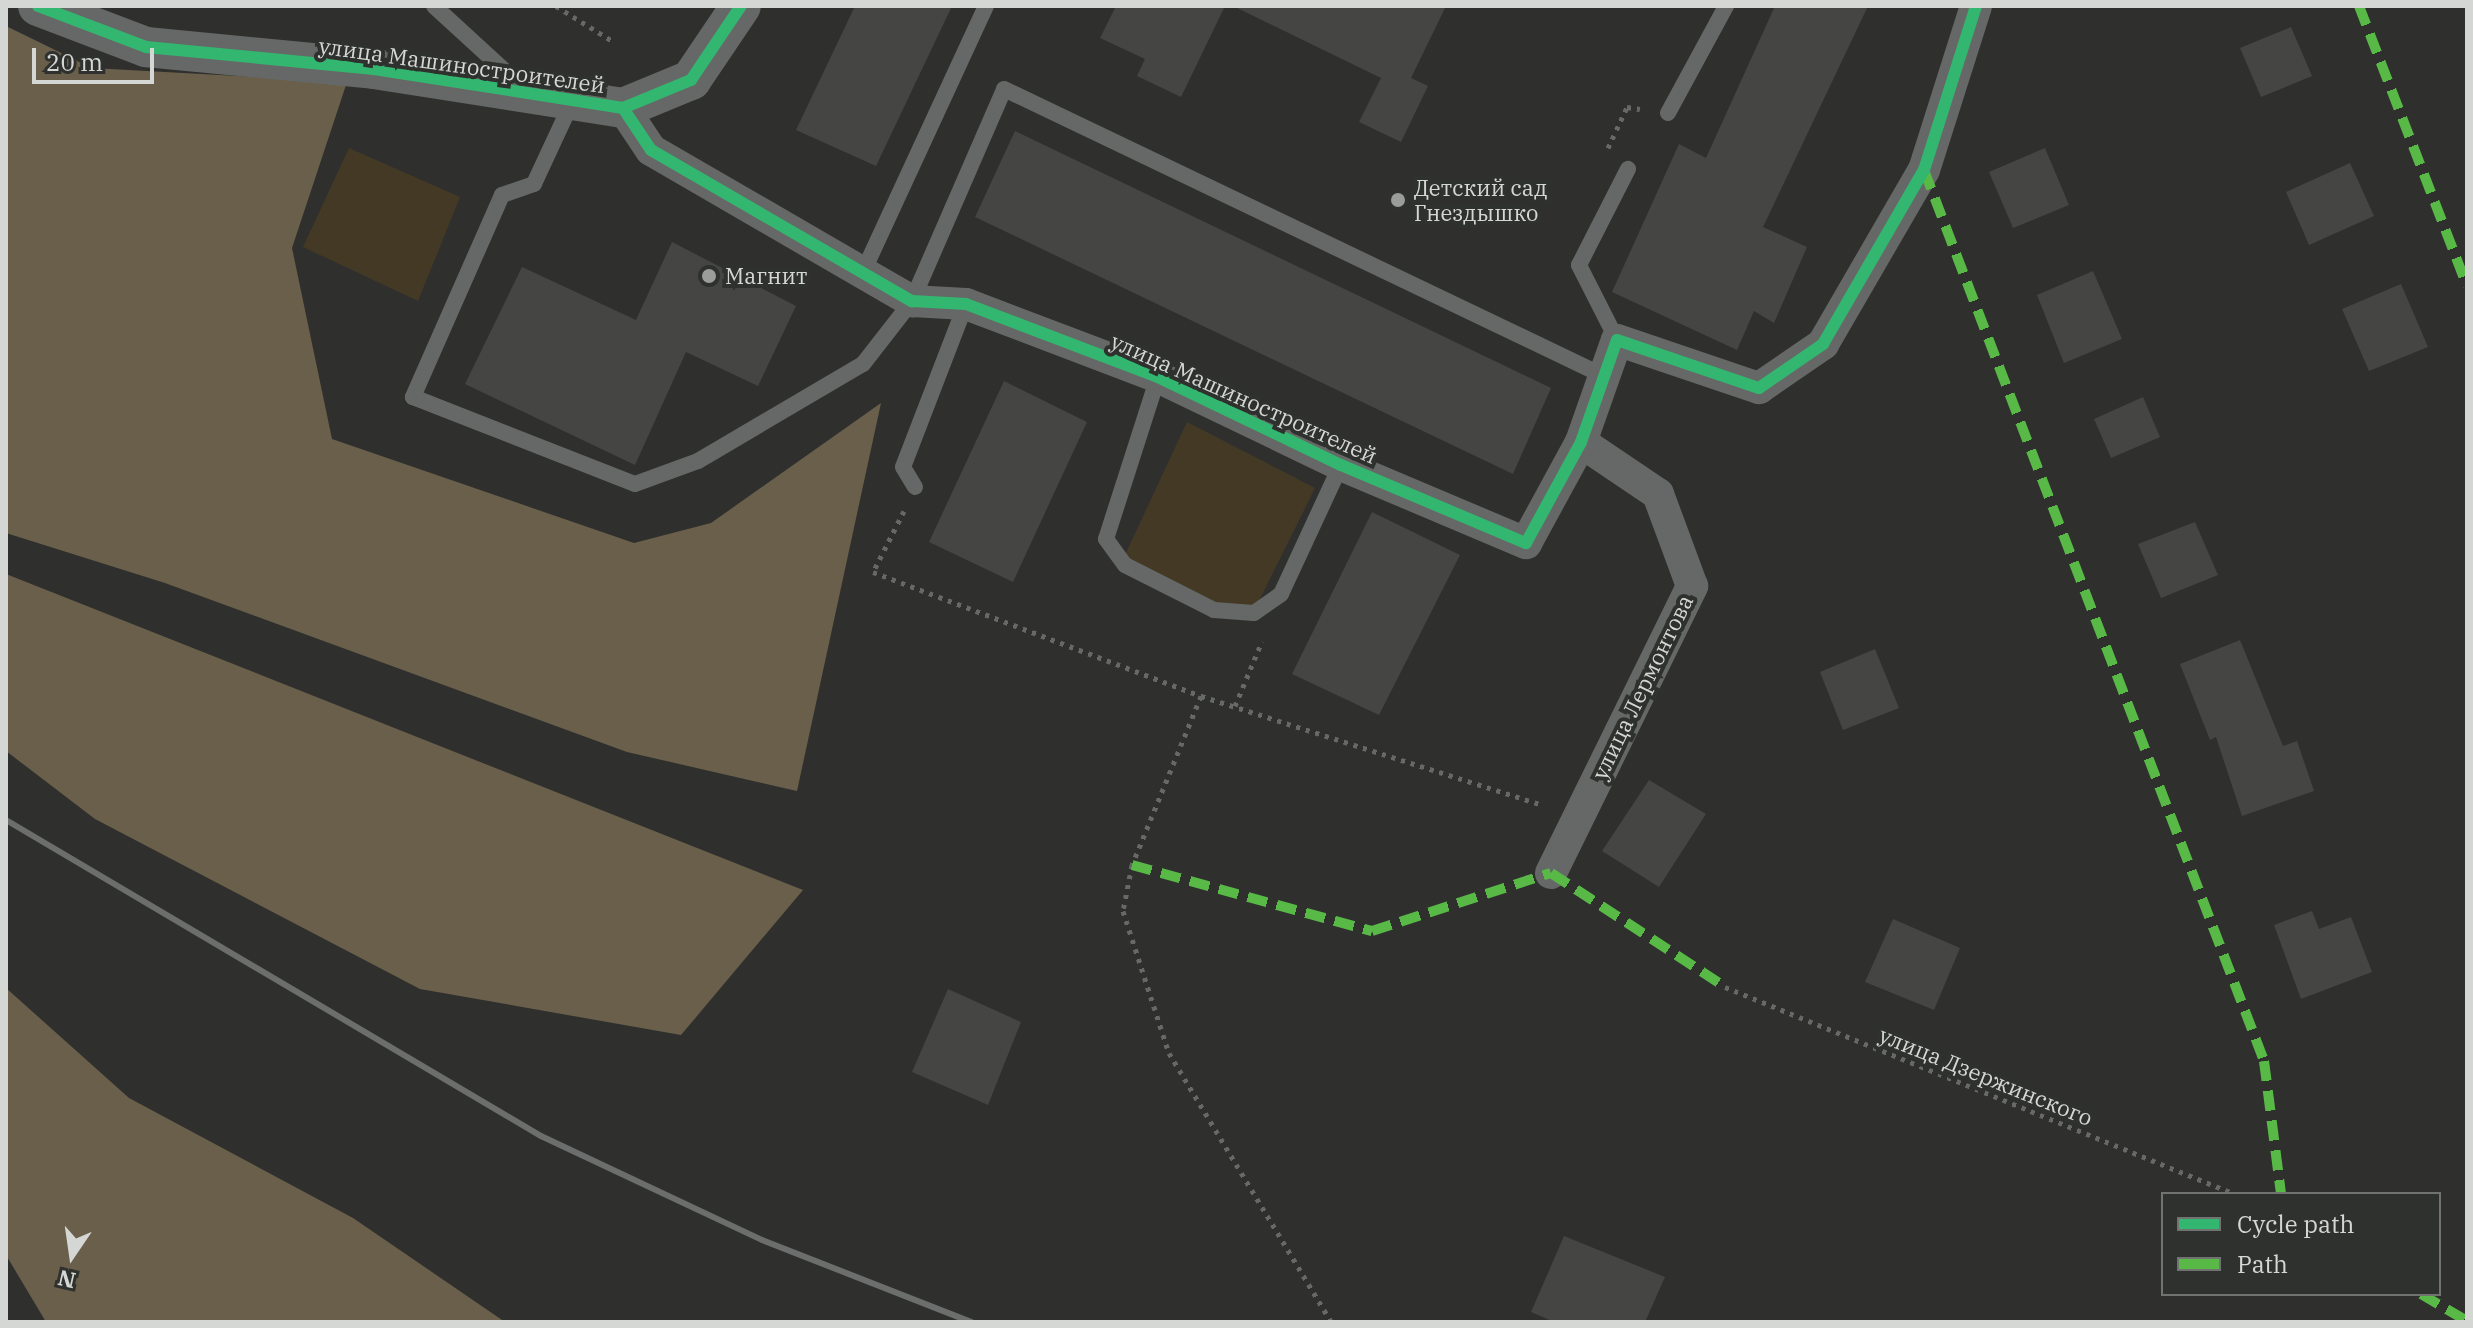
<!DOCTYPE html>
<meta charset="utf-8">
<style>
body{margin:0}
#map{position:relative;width:2473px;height:1328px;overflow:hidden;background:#2f302e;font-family:"IBM Plex Serif",serif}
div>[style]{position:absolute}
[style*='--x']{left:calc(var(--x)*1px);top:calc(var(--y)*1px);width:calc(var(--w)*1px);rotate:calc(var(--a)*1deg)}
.green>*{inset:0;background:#433925}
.forest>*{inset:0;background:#6a5f4a}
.building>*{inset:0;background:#454543}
.path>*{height:5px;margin-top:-2.5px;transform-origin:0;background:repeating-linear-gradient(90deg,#666967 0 4px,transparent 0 10px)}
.service>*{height:16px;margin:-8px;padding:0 8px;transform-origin:8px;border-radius:8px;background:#656866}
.minor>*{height:32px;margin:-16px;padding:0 16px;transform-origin:16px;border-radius:16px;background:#656866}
.tertiary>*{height:40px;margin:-20px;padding:0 20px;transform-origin:20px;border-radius:20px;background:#656866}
.rail>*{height:6px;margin:-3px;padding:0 3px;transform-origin:3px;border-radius:3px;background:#6b6e6c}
.quiet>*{height:10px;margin-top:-5px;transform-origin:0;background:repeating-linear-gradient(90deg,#58b947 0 20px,transparent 0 30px)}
.cycleway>*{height:12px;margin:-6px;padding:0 6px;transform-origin:6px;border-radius:6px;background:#33b770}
.dots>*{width:22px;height:22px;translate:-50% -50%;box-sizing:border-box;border:4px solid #2e312d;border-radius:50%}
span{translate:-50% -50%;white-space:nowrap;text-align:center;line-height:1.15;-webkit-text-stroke:8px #2e312d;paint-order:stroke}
.street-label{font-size:22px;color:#d5d7d5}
.poi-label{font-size:22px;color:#d5d7d5}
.left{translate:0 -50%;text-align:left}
.frame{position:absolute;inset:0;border:8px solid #d5d7d5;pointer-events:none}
.legend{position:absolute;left:2161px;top:1192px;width:280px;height:104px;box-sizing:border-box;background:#2e312d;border:2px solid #717370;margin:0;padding:10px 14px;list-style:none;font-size:24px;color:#d5d7d5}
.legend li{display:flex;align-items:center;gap:16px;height:40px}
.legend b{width:40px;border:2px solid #717370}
.north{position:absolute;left:32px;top:1216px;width:80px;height:80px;-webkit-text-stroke:6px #2e312d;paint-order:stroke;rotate:193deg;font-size:22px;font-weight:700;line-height:32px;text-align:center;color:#d5d7d5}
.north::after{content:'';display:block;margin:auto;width:28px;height:36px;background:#d5d7d5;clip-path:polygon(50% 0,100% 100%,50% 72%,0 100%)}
.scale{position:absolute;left:32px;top:48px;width:122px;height:36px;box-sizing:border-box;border:4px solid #d5d7d5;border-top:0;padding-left:10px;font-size:24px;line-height:28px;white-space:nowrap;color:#d5d7d5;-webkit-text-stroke:6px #2e312d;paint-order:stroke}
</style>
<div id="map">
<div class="green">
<div style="clip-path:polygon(349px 148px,460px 197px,418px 301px,303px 247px)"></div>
<div style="clip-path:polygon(1187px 422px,1315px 488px,1249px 621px,1118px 570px)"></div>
</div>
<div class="forest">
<div style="clip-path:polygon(6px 26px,92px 68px,347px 82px,292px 248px,332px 439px,634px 543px,711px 523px,881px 403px,797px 791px,627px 752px,165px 583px,6px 533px)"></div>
<div style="clip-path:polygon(6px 574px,803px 890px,681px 1035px,420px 989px,95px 819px,6px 751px)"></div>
<div style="clip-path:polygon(6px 988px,129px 1098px,353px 1218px,505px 1322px,46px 1322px,6px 1255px)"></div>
</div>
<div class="building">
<div style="clip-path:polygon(855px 6px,952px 6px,876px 166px,796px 130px)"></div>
<div style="clip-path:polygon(1116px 6px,1225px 6px,1181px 97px,1137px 76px,1145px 59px,1100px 38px)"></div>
<div style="clip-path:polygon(1233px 6px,1446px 6px,1411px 78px,1428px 86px,1401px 142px,1359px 122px,1381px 78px)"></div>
<div style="clip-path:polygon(1775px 6px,1868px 6px,1763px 227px,1807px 247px,1774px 323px,1754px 311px,1737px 350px,1612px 292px,1679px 144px,1706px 158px)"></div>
<div style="clip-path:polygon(2291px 27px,2312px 76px,2261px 97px,2240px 48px)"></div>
<div style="clip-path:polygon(1015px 131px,1551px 388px,1513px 474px,975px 217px)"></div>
<div style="clip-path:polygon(2045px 148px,2069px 205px,2013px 228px,1989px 172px)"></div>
<div style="clip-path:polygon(2350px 163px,2374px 216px,2309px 245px,2286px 192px)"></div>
<div style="clip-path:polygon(672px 242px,796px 306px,758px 386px,686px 352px,635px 465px,465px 384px,522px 267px,636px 320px)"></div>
<div style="clip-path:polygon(2093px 271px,2122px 339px,2064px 363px,2037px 295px)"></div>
<div style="clip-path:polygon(2401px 284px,2428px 347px,2369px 371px,2342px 309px)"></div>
<div style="clip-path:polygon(1004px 381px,1087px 422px,1013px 582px,929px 542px)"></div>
<div style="clip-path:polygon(2143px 397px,2160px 437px,2111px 458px,2094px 419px)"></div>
<div style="clip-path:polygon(1372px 512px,1460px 555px,1379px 715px,1292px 674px)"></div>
<div style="clip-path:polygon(2195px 522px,2218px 575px,2161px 598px,2138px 544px)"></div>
<div style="clip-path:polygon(2240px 640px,2283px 746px,2297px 741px,2314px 791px,2242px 816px,2216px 737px,2210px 740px,2180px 664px)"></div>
<div style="clip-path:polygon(1875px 649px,1899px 708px,1843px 730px,1820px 672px)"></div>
<div style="clip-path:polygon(1649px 780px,1706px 814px,1659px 887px,1602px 851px)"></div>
<div style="clip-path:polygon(2312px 911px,2319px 929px,2351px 917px,2372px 972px,2301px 999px,2274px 925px)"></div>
<div style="clip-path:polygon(1893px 919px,1960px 948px,1934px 1010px,1865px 982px)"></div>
<div style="clip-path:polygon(948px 989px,1021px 1022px,988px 1105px,912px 1072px)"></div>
<div style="clip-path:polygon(1564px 1236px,1665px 1277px,1645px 1322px,1554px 1322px,1531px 1312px)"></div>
</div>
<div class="path">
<div style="--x:556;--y:6;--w:68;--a:31.8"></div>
<div style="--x:1608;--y:148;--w:45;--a:-65.1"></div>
<div style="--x:1627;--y:107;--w:13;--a:9"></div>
<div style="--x:904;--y:511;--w:68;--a:116.9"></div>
<div style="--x:873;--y:572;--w:351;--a:20.7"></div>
<div style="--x:1201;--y:696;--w:359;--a:17.7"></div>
<div style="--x:1201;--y:696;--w:183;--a:112.2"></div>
<div style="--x:1132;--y:865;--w:47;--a:101.1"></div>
<div style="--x:1123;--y:911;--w:149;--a:72.1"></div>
<div style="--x:1169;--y:1053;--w:314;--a:58.9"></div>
<div style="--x:1235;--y:706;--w:70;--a:-67.4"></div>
<div style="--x:1725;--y:987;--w:550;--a:22.09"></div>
</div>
<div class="service">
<div style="--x:434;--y:6;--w:114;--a:42.5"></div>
<div style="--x:572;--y:102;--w:90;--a:114.9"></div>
<div style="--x:534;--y:184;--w:34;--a:161"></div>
<div style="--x:502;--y:195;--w:221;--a:113.8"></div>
<div style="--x:413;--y:397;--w:238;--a:21.4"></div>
<div style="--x:635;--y:484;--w:67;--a:-20.1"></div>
<div style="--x:698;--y:461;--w:191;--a:-30.5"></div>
<div style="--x:863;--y:364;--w:80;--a:-52.1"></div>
<div style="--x:912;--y:301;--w:231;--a:-66.5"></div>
<div style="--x:1004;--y:89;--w:665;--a:25.56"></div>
<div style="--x:1668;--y:113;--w:122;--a:-61.5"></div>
<div style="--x:864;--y:270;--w:291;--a:-65.2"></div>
<div style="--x:1617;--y:340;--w:84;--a:-116.9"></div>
<div style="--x:1579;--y:265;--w:108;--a:-63"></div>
<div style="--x:1158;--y:377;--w:170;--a:107.8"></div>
<div style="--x:1106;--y:539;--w:32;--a:54"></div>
<div style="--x:1125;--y:565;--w:100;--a:26.8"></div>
<div style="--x:1214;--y:610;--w:40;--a:4.3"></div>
<div style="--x:1254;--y:613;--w:33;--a:-35"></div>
<div style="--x:1281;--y:594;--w:142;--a:-65.1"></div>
<div style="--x:915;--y:487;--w:23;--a:-121"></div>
<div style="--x:903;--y:467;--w:175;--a:-68.9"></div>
</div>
<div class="minor">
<div style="--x:623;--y:108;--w:50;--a:56.3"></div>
<div style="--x:651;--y:150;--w:302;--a:30.1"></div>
<div style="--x:912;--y:301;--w:54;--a:3.2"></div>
<div style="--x:966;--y:304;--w:205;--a:20.8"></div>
<div style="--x:1158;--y:377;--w:203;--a:25.7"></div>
<div style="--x:1341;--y:465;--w:201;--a:22.9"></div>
<div style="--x:1526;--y:543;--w:115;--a:-61.4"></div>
<div style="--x:1581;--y:442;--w:108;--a:-70.6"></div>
<div style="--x:1617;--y:340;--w:150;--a:18.7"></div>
<div style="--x:1759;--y:388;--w:78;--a:-34.5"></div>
<div style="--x:1823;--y:344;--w:201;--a:-59.9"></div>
<div style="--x:1924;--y:170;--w:172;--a:-72.4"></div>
<div style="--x:1551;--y:873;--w:320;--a:-63.8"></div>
<div style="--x:1692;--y:586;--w:98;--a:-110.3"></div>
<div style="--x:1658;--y:494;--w:93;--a:-146"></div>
</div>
<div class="tertiary">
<div style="--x:38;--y:6;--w:116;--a:20.8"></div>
<div style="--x:146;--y:47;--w:229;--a:5.5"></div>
<div style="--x:374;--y:69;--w:252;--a:8.9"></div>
<div style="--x:623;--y:108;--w:74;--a:-22.4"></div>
<div style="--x:691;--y:80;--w:89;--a:-56"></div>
</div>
<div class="rail">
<div style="--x:6;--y:820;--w:621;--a:30.57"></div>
<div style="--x:541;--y:1136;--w:244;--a:25.2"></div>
<div style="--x:762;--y:1240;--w:225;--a:21.4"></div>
</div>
<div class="quiet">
<div style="--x:2359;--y:6;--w:300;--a:68.9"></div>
<div style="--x:1924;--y:170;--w:954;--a:69.11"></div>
<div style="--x:2264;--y:1061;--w:134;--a:82.7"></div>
<div style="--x:1132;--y:865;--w:249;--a:15.4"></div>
<div style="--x:1372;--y:931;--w:188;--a:-18"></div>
<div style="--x:1551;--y:873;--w:208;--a:33.2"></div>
<div style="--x:2421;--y:1294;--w:53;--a:30.4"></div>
</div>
<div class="cycleway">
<div style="--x:38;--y:6;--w:116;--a:20.8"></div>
<div style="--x:146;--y:47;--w:229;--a:5.5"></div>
<div style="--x:374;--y:69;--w:252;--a:8.9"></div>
<div style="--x:623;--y:108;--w:74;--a:-22.4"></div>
<div style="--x:691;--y:80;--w:89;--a:-56"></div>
<div style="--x:623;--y:108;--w:50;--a:56.3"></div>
<div style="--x:651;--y:150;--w:302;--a:30.1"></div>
<div style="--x:912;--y:301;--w:54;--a:3.2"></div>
<div style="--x:966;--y:304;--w:205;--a:20.8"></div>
<div style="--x:1158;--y:377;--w:203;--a:25.7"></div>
<div style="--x:1341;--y:465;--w:201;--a:22.9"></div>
<div style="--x:1526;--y:543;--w:115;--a:-61.4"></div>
<div style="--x:1581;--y:442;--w:108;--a:-70.6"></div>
<div style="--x:1617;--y:340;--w:150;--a:18.7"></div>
<div style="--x:1759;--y:388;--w:78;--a:-34.5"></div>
<div style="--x:1823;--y:344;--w:201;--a:-59.9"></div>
<div style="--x:1924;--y:170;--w:172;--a:-72.4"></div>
</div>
<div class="dots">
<div style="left:1398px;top:200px;background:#9b9d9b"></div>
<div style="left:709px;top:276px;background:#9b9d9b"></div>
</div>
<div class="street-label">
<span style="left:462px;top:65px;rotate:8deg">улица Машиностроителей</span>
<span style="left:1244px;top:398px;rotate:24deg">улица Машиностроителей</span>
<span style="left:1642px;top:687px;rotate:-64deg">улица Лермонтова</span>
<span style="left:1986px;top:1076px;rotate:22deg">улица Дзержинского</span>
</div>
<div class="poi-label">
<span class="left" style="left:1414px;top:200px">Детский сад<br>Гнездышко</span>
<span class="left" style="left:725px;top:276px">Магнит</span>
</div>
<div class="frame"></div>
<ul class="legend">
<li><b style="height:10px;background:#33b770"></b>Cycle path</li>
<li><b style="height:10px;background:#58b947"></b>Path</li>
</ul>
<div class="north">N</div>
<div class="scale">20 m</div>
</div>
